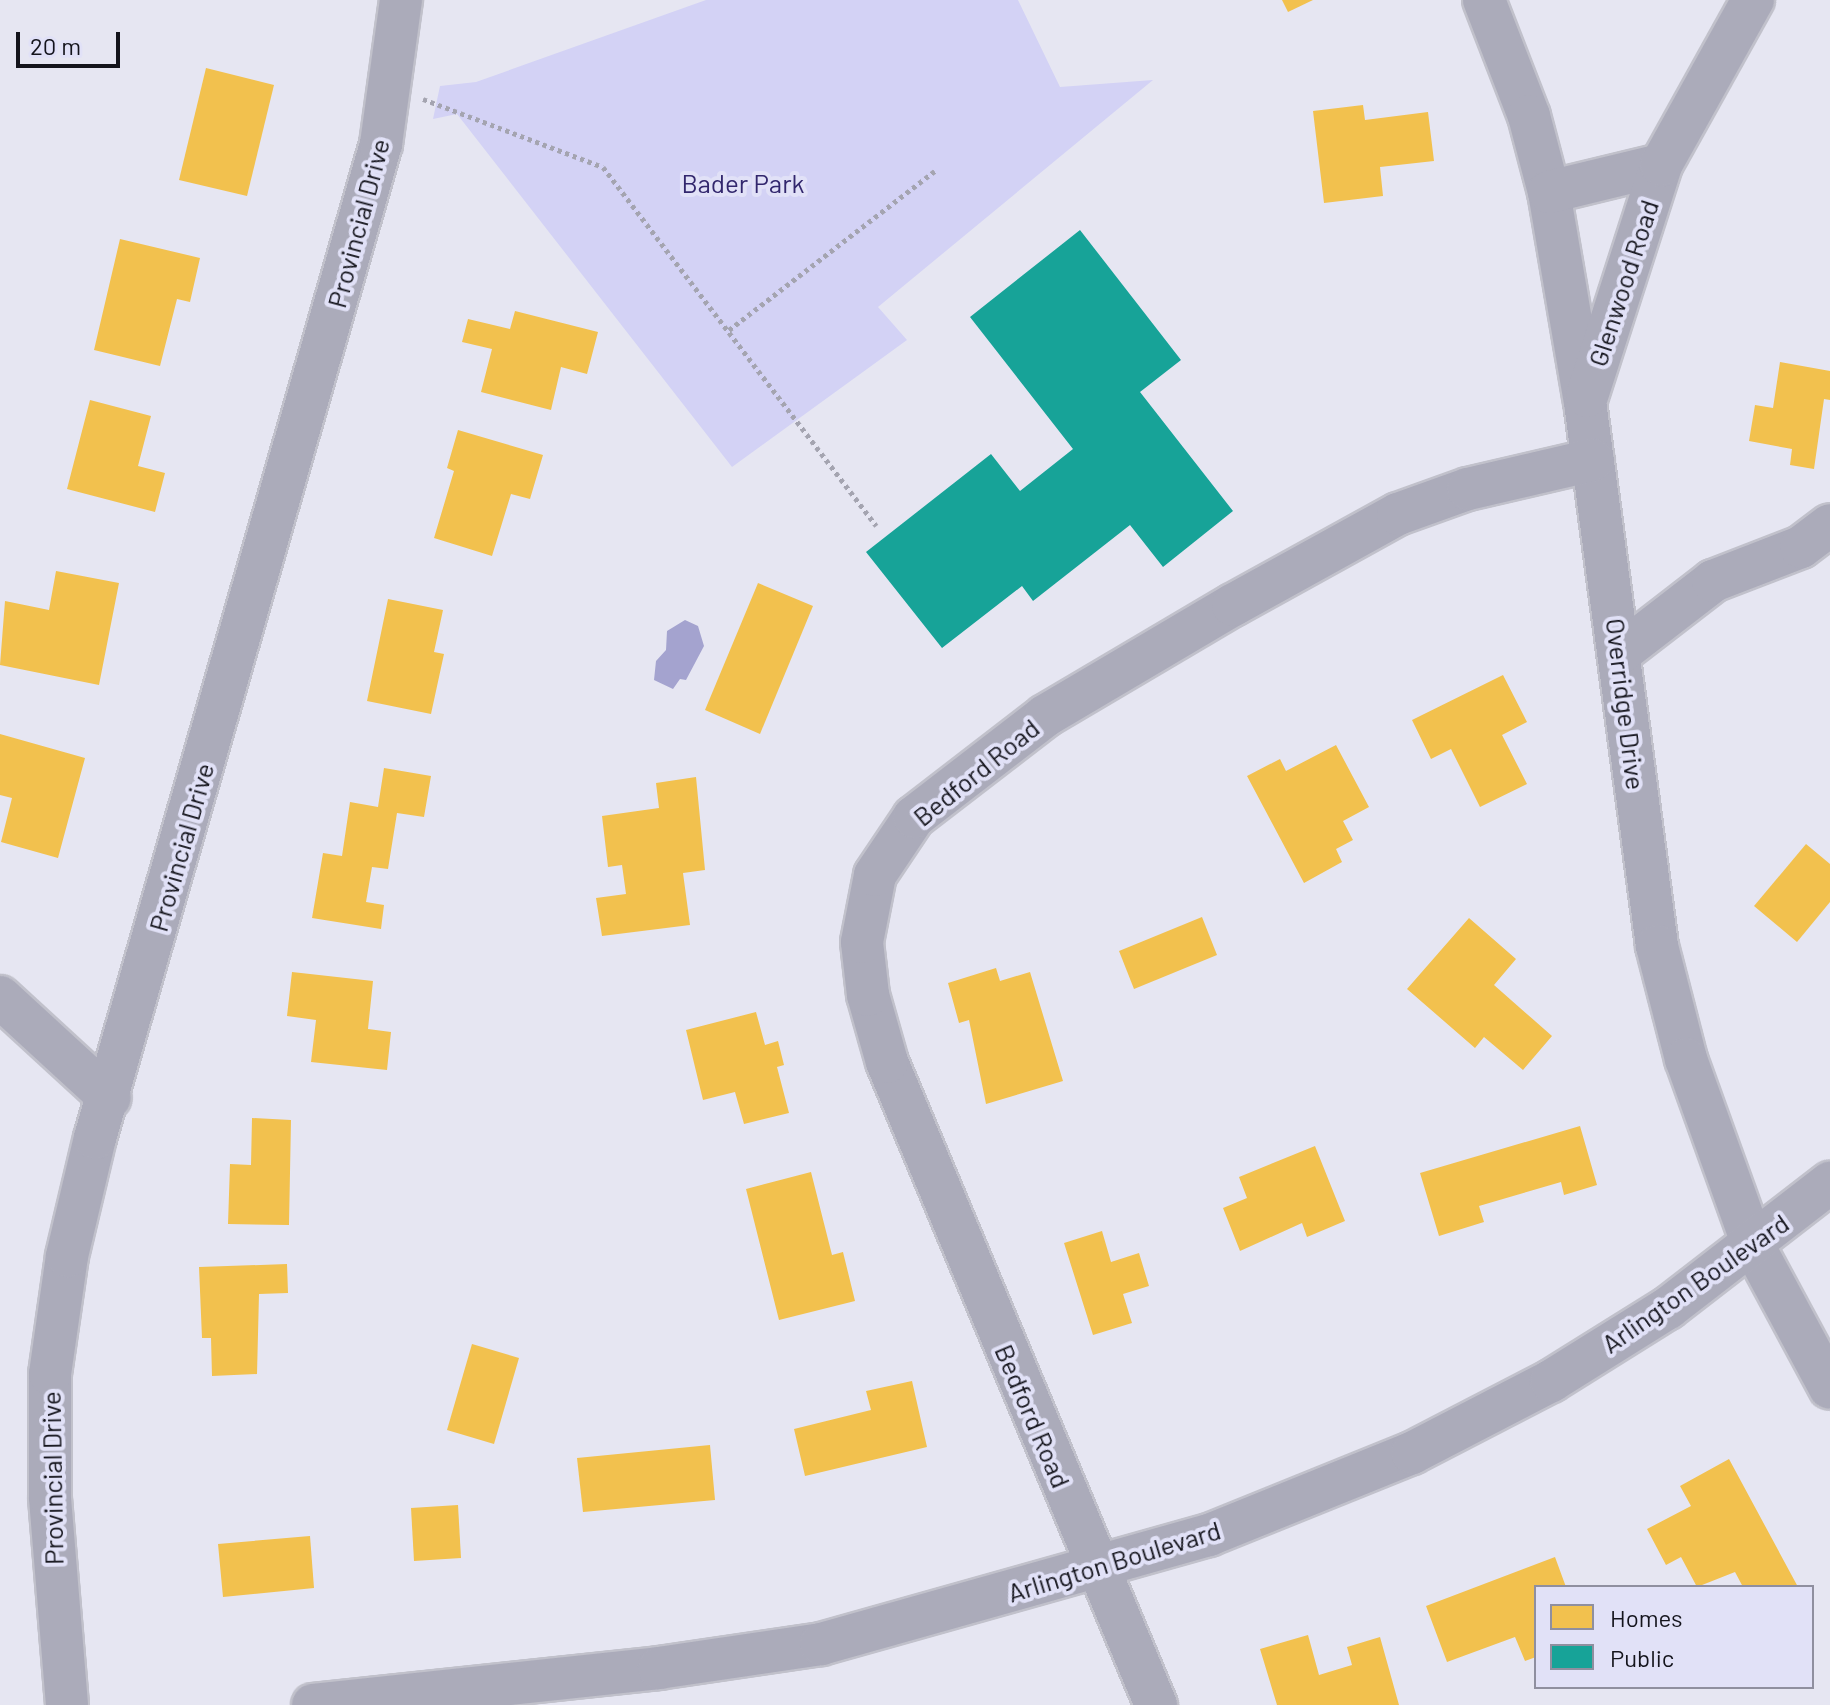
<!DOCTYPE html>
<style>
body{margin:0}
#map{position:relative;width:1830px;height:1705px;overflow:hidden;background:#e6e6f2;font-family:Barlow,sans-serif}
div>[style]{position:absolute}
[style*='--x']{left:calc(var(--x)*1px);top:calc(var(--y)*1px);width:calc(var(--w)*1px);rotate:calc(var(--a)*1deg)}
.green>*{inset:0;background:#d3d2f5}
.water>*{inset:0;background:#a4a3cf}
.homes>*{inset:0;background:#f2c14e}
.public>*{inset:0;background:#17a398}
.path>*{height:5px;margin-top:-2.5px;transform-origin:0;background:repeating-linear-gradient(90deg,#a4a4b0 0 4px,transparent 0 8px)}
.roads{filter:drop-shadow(2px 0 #c1c1cb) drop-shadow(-2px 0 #c1c1cb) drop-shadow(0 2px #c1c1cb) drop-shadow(0 -2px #c1c1cb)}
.minor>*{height:42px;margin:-21px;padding:0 21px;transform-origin:21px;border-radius:21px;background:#ababba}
span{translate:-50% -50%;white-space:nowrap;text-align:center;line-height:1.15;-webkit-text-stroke:8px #e1e1f7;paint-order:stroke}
.park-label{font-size:26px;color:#32276d}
.street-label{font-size:26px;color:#14141c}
.legend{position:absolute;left:1534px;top:1585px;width:280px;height:104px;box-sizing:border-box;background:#e1e1f7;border:2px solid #8f8f9f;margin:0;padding:10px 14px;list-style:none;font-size:24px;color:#14141c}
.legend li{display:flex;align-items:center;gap:16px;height:40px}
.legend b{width:40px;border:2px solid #8f8f9f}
.scale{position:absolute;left:16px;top:32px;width:104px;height:36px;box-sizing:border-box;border:4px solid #14141c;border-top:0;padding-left:10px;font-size:24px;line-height:28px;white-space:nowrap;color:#14141c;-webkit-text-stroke:6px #e1e1f7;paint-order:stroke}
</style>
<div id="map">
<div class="green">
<div style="clip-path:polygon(706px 0,1018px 0,1060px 87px,1153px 80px,878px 307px,907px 340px,732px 467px,457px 114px,433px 119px,440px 86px,476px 82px)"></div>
</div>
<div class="water">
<div style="clip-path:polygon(685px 620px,698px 626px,704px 646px,686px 680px,680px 679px,673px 689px,654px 680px,656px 661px,666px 650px,667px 631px)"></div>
</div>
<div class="homes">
<div style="clip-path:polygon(1282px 0,1313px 0,1288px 12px)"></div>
<div style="clip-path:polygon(206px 68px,274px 85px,247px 196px,179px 180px)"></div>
<div style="clip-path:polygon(1363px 105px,1365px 120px,1428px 112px,1434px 161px,1380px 167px,1383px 196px,1324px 203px,1313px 111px)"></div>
<div style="clip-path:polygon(120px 239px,200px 258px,190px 302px,177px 299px,160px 366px,94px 350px)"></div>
<div style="clip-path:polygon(515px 311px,598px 332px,587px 374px,561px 367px,551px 410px,481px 392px,492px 349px,462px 342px,468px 319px,510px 329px)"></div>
<div style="clip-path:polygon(1780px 362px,1830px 371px,1830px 400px,1824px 399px,1814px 469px,1790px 465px,1792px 449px,1749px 441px,1755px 405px,1773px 408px)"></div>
<div style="clip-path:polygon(90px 400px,151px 416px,138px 466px,165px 473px,155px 512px,67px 489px)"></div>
<div style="clip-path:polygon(458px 430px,543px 455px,530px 499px,511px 494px,492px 556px,434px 538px,454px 471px,447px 468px)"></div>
<div style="clip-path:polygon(56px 571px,119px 583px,99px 685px,0 665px,5px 601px,49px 610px)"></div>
<div style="clip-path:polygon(758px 583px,813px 606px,760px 734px,705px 710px)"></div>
<div style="clip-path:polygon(388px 599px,443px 610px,434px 652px,444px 654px,431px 714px,367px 701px)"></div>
<div style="clip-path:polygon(1503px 675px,1527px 722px,1502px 735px,1527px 784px,1480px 807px,1451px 749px,1431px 759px,1412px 720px)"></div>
<div style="clip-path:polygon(0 734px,85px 758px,58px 858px,1px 842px,12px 798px,0 795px)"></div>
<div style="clip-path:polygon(1336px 745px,1369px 807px,1343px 821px,1353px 840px,1336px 849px,1342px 862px,1304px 883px,1247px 776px,1280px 759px,1286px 771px)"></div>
<div style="clip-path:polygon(384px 768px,431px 776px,424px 817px,397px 813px,388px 869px,372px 867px,366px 902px,384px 905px,381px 929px,312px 918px,323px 853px,342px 856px,350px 802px,378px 807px)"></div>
<div style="clip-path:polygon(696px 777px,705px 870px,683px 873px,690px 925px,602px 936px,596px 898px,626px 894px,622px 865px,608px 867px,602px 816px,659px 808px,656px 783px)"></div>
<div style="clip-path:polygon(1806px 844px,1830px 864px,1830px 902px,1797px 942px,1754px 906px)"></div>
<div style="clip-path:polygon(1202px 917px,1217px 955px,1134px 989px,1119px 951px)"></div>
<div style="clip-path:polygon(1469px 918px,1516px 959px,1494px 985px,1552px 1036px,1523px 1070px,1484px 1037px,1475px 1048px,1407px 989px)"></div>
<div style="clip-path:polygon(996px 968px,1000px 981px,1030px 972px,1063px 1081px,986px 1104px,969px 1020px,959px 1023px,948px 983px)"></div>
<div style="clip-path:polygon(292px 972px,373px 981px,368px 1029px,391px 1032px,387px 1070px,311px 1062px,316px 1020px,287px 1016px)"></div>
<div style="clip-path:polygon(756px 1012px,765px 1045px,778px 1041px,784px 1065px,777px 1067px,789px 1113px,744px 1124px,735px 1092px,703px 1100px,686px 1030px)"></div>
<div style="clip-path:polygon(252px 1118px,291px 1120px,289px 1225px,228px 1224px,230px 1164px,251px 1165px)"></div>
<div style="clip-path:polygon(1580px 1126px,1597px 1185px,1564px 1195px,1561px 1182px,1479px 1206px,1484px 1222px,1439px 1236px,1420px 1173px)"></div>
<div style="clip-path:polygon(1315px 1146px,1345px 1221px,1307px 1237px,1302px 1223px,1240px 1251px,1223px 1208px,1247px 1198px,1239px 1177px)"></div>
<div style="clip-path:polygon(811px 1172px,832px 1255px,843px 1252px,855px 1301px,779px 1320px,746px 1189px)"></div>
<div style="clip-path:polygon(1102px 1231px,1111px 1262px,1139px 1253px,1149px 1286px,1123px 1294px,1132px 1323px,1093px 1335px,1064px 1243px)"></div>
<div style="clip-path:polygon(287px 1264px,288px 1293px,259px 1294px,257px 1374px,212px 1376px,211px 1338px,202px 1338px,199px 1267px)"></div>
<div style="clip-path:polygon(472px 1344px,519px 1358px,494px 1444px,447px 1430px)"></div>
<div style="clip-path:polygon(912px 1381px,927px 1447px,805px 1476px,794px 1429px,871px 1410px,866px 1391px)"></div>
<div style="clip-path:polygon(710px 1445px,715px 1500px,583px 1512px,577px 1458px)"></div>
<div style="clip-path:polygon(1729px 1459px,1798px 1587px,1743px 1587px,1735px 1572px,1697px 1587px,1681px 1557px,1666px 1565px,1647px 1529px,1691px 1506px,1680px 1486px)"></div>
<div style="clip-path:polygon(458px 1505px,461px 1558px,414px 1561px,411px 1508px)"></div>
<div style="clip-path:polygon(310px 1536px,314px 1588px,223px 1597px,218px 1544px)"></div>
<div style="clip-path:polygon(1555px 1557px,1566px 1587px,1536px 1587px,1536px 1657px,1525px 1661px,1515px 1637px,1447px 1662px,1426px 1606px)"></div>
<div style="clip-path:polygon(1308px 1635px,1319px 1675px,1352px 1665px,1347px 1647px,1380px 1637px,1399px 1705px,1277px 1705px,1260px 1649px)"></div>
</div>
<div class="public">
<div style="clip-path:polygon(1080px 230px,1181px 360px,1140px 392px,1233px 511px,1163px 567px,1130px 525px,1033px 601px,1022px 586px,942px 648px,866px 552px,991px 454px,1020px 491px,1073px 449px,970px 317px)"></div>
</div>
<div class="path">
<div style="--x:423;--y:99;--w:192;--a:20.7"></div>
<div style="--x:603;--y:167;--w:451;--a:52.7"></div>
<div style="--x:729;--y:330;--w:260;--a:-37.7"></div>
</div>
<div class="roads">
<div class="minor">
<div style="--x:1484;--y:0;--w:124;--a:68.8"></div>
<div style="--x:1529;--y:116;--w:79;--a:75.3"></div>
<div style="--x:1549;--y:192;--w:213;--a:80.3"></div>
<div style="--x:1585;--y:402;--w:549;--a:82.46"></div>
<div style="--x:1657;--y:946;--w:117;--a:75.6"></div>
<div style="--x:1686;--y:1059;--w:198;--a:70.2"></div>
<div style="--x:1753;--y:1245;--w:162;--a:61.7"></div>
<div style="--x:1549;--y:192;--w:115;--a:-13.6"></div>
<div style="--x:1587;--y:396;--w:243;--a:-72.2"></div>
<div style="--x:1661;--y:165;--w:189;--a:-60.9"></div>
<div style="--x:1620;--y:653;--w:118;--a:-37.7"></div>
<div style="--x:1713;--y:581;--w:94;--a:-21.1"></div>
<div style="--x:1801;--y:547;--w:36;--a:-37"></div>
<div style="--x:0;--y:997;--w:149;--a:42.6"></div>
<div style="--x:67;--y:1705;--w:209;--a:-94.7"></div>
<div style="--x:50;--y:1497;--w:123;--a:-90"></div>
<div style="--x:50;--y:1374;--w:119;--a:-81.8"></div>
<div style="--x:67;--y:1256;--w:121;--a:-76.7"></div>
<div style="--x:95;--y:1138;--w:1034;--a:-73.95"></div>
<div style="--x:381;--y:144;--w:145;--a:-82.1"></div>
<div style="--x:313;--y:1705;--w:348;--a:-6.1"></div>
<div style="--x:659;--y:1668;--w:164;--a:-8.4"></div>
<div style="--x:821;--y:1644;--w:403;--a:-15.7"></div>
<div style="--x:1209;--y:1535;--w:219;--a:-22"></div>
<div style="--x:1412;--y:1453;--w:157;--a:-27.4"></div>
<div style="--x:1551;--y:1381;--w:138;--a:-32"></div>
<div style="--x:1668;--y:1308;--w:205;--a:-37.7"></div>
<div style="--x:1156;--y:1705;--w:697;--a:-112.7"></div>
<div style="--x:887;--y:1062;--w:70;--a:-105.8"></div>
<div style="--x:868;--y:995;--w:53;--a:-96.5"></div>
<div style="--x:862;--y:942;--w:68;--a:-79"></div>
<div style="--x:875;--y:875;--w:70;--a:-56.1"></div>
<div style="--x:914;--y:817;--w:165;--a:-37.6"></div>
<div style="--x:1045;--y:716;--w:218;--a:-30.6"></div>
<div style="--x:1233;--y:605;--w:188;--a:-28.9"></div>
<div style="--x:1398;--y:514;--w:74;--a:-19.7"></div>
<div style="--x:1468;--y:489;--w:128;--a:-13.1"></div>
</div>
</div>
<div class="park-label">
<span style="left:743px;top:183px">Bader Park</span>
</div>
<div class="street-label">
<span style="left:358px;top:223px;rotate:-75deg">Provincial Drive</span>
<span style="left:1623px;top:283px;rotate:-72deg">Glenwood Road</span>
<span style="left:1626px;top:704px;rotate:83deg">Overridge Drive</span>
<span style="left:976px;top:772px;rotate:-39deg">Bedford Road</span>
<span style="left:181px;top:847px;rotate:-74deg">Provincial Drive</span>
<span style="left:1695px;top:1283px;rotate:-35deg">Arlington Boulevard</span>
<span style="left:1033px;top:1416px;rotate:67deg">Bedford Road</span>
<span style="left:52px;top:1478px;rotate:-91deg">Provincial Drive</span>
<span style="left:1114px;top:1561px;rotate:-17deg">Arlington Boulevard</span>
</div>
<ul class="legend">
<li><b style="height:22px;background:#f2c14e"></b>Homes</li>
<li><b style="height:22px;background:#17a398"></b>Public</li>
</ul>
<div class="scale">20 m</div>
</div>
